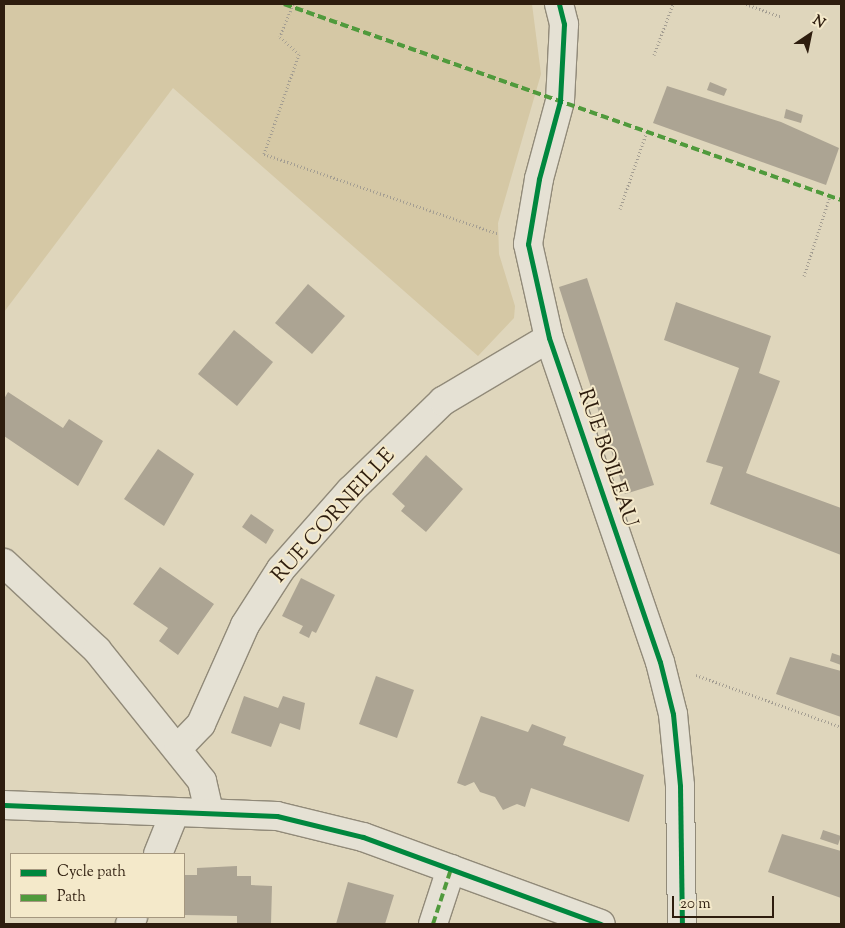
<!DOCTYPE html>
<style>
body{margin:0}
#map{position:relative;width:845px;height:928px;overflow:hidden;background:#dfd6bc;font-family:"Sorts Mill Goudy",serif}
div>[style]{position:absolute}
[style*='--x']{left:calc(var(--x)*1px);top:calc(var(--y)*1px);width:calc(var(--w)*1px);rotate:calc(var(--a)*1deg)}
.green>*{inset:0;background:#d5c8a5}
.building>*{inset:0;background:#aca493}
.path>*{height:3px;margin-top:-1.5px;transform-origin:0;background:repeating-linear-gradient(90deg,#a49e92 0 1px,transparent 0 3.5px)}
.roads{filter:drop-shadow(1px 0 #918a79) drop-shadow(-1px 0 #918a79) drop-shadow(0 1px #918a79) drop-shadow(0 -1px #918a79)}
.minor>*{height:28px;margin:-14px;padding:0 14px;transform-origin:14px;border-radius:14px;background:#e5e1d4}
.quiet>*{height:4px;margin-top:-2px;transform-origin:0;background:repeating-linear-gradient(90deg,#509a3c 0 8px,transparent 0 12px)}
.cycleway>*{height:5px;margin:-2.5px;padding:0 2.5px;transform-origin:2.5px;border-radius:2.5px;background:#00873e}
span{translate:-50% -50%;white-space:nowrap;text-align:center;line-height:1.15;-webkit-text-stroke:4px #f4e9ca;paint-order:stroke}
.street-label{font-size:21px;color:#2e1d0e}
.frame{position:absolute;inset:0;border:5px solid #2e1d0e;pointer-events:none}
.legend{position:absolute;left:10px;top:853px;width:175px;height:65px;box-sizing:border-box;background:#f4e9ca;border:1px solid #a5977f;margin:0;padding:6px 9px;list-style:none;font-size:15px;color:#2e1d0e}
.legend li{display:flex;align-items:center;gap:10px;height:25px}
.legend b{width:25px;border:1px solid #a5977f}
.north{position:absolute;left:785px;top:10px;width:50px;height:50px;-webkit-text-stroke:4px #f4e9ca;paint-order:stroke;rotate:34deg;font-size:14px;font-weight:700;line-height:20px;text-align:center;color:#2e1d0e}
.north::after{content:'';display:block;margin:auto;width:18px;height:22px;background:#2e1d0e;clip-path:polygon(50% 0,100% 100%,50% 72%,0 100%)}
.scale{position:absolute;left:672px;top:896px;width:102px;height:22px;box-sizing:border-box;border:2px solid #2e1d0e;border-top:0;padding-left:6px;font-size:15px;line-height:18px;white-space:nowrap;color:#2e1d0e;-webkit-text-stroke:4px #f4e9ca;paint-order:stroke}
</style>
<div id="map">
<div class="green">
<div style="clip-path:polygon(4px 4px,532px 4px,541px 74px,498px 223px,499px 254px,515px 306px,514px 318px,478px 356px,173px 88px,4px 312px)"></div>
</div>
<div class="building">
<div style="clip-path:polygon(710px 82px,727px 89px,724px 96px,707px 90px)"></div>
<div style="clip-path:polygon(667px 86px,781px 122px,839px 148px,826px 185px,653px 123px)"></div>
<div style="clip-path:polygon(786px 109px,803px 115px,801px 123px,784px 118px)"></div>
<div style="clip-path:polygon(587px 278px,654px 485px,625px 494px,559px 287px)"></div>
<div style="clip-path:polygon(308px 284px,345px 316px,312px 354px,275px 323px)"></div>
<div style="clip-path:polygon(676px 302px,771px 336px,759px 373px,780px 381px,746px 473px,841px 508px,841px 555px,710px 504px,723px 467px,706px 462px,739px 368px,664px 340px)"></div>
<div style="clip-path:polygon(234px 330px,273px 362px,237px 406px,198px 374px)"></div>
<div style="clip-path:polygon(8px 392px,63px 428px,69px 419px,103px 441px,78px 486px,4px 436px,4px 399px)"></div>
<div style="clip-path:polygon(158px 449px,194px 474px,164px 526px,124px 499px)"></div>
<div style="clip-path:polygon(426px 455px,463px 489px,426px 532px,401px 511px,405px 506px,392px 494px)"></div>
<div style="clip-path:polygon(251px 514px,274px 530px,266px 544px,242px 527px)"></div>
<div style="clip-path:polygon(160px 567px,214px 604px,178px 655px,159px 641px,168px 628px,133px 604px)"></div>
<div style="clip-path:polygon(301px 578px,335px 595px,316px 633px,312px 631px,309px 638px,299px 633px,303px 626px,282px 616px)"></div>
<div style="clip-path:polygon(832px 653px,841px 656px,841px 665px,830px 661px)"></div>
<div style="clip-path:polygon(790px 657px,841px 671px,841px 717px,776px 694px)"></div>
<div style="clip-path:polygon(376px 676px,414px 690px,397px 738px,359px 724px)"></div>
<div style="clip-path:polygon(244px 696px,278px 708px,283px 696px,305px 703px,300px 730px,280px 723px,271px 747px,231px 733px)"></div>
<div style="clip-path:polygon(481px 716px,528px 732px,532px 724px,566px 737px,563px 745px,644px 775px,629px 822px,531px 788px,525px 807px,517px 804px,503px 810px,495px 797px,480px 792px,474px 782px,465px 786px,457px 783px)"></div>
<div style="clip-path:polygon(823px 830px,841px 836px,838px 845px,820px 839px)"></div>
<div style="clip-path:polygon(782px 834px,841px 851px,841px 898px,768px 872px)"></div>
<div style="clip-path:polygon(237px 866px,237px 876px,251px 876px,251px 885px,272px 886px,271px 924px,237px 924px,237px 916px,184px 915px,184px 875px,197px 875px,197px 868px)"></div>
<div style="clip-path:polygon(348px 882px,394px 895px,385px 924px,336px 924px)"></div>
</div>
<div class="path">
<div style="--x:293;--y:4;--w:35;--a:112"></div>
<div style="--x:280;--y:37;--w:25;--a:42"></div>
<div style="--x:299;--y:54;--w:106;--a:109.3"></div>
<div style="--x:264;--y:154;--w:248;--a:18.8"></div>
<div style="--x:746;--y:4;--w:38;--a:20"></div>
<div style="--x:654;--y:55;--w:54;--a:-69.6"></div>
<div style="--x:620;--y:209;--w:83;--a:-70.9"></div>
<div style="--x:804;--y:276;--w:84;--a:-72"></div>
<div style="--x:696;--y:675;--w:154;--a:19.7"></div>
</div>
<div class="roads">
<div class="minor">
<div style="--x:559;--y:4;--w:21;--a:76"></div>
<div style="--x:564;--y:24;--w:77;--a:93"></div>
<div style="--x:560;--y:101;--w:81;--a:105.1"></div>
<div style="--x:539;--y:179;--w:66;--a:99.6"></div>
<div style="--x:528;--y:244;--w:96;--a:77.4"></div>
<div style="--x:549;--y:338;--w:342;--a:71.1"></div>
<div style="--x:660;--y:662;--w:54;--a:76"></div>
<div style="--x:673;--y:714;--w:72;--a:84.4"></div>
<div style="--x:680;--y:786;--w:138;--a:89.2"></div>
<div style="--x:4;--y:563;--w:127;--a:43.1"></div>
<div style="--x:97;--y:650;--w:168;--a:51.3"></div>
<div style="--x:202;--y:781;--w:31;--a:77"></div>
<div style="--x:178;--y:748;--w:33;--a:-46"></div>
<div style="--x:201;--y:724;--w:108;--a:-66"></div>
<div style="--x:245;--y:625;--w:67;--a:-57.3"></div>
<div style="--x:281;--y:569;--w:106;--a:-48.5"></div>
<div style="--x:351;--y:490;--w:128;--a:-44.1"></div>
<div style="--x:443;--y:401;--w:123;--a:-30.7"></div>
<div style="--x:4;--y:805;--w:273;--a:2.3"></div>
<div style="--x:277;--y:816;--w:89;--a:13.7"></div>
<div style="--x:363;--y:837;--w:253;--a:20.1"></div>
<div style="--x:158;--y:854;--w:45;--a:-68"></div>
<div style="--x:130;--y:924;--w:8;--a:-67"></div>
<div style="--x:433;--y:924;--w:58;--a:-71.9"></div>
</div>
</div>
<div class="quiet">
<div style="--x:284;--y:4;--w:590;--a:19.39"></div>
<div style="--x:433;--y:924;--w:58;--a:-71.9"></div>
</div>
<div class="cycleway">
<div style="--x:559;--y:4;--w:21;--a:76"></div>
<div style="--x:564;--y:24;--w:77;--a:93"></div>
<div style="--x:560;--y:101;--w:81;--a:105.1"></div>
<div style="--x:539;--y:179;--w:66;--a:99.6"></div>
<div style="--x:528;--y:244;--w:96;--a:77.4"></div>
<div style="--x:549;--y:338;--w:342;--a:71.1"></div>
<div style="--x:660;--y:662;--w:54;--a:76"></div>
<div style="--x:673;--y:714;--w:72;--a:84.4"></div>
<div style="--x:680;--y:786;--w:138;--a:89.2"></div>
<div style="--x:4;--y:805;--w:273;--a:2.3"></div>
<div style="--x:277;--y:816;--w:89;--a:13.7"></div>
<div style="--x:363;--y:837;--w:253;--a:20.1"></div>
</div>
<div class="street-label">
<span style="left:607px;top:458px;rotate:71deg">RUE BOILEAU</span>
<span style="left:334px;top:516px;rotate:-48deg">RUE CORNEILLE</span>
</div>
<div class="frame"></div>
<ul class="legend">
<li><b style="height:6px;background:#00873e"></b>Cycle path</li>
<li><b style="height:6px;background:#509a3c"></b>Path</li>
</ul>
<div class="north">N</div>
<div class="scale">20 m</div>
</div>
